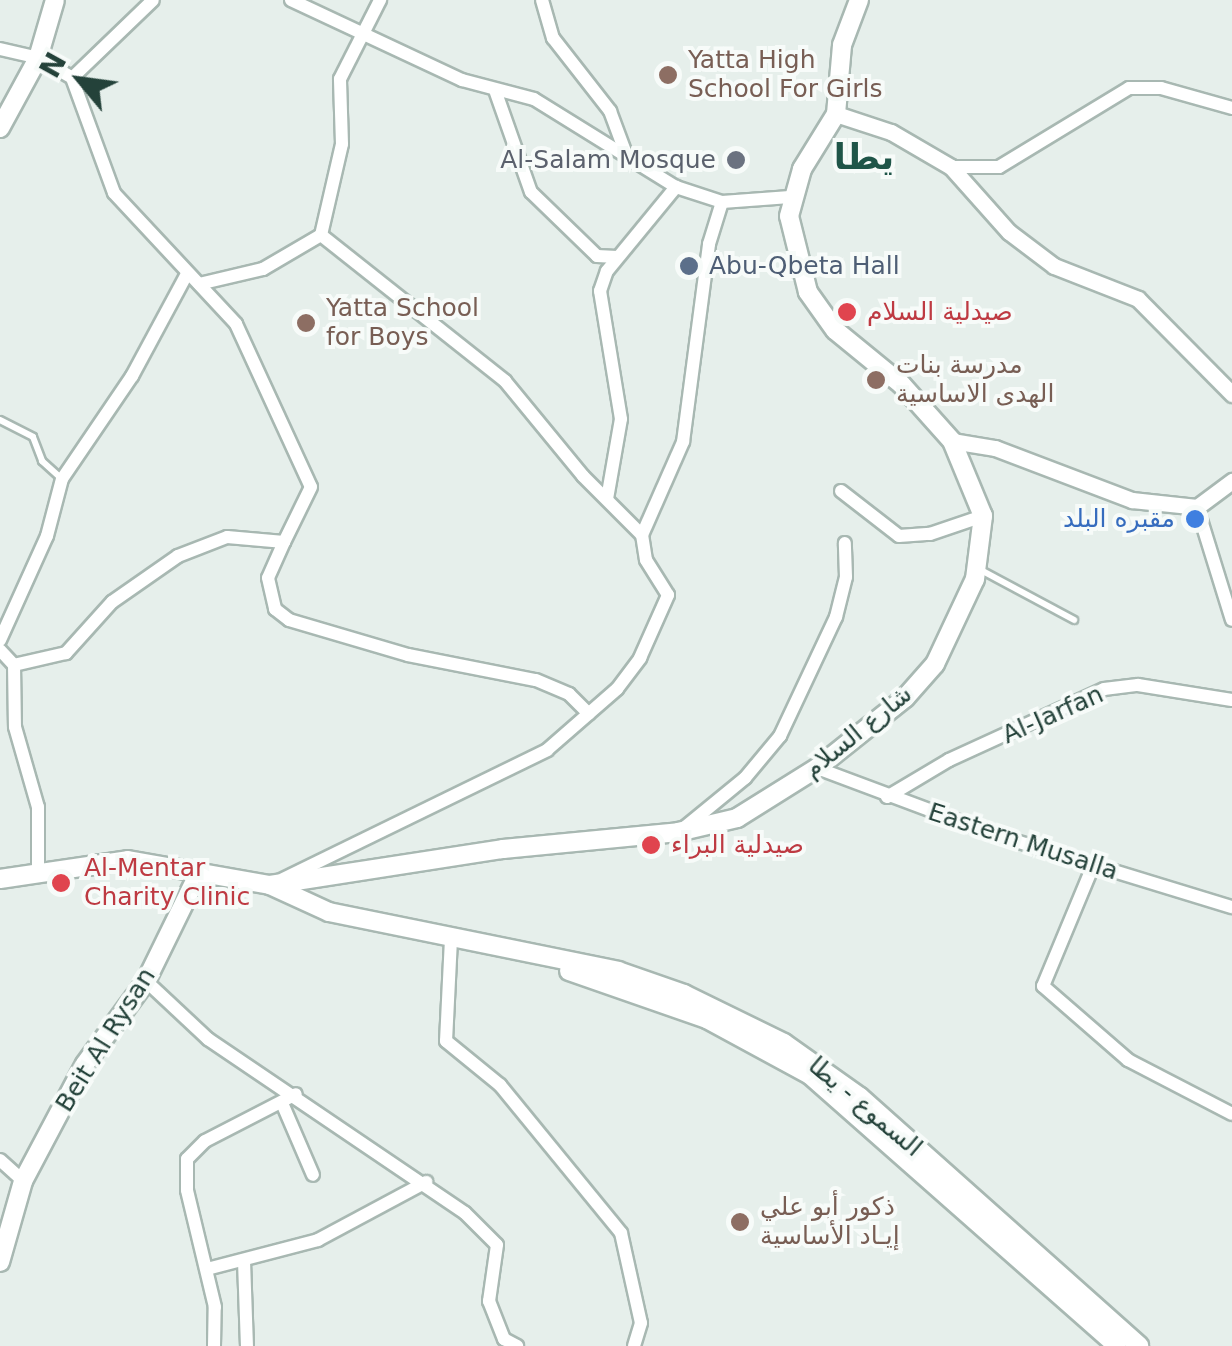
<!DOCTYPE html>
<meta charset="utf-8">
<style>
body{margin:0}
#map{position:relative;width:1232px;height:1346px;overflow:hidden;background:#e6efeb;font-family:"DejaVu Sans",Cairo,sans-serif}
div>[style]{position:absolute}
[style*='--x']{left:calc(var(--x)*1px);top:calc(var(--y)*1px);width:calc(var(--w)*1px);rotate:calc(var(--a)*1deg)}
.roads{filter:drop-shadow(2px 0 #a8b8b2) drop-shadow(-2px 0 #a8b8b2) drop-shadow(0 2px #a8b8b2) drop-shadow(0 -2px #a8b8b2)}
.service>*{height:6px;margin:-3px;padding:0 3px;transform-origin:3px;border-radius:3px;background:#fff}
.minor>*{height:12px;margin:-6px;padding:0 6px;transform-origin:6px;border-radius:6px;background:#fff}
.tertiary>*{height:15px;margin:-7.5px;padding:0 7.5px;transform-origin:7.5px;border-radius:7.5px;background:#fff}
.secondary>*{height:18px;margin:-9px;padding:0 9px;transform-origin:9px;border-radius:9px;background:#fff}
.dots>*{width:28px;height:28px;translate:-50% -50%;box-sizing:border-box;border:5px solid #f7fbf9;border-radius:50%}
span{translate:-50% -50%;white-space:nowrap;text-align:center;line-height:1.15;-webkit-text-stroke:8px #f7fbf9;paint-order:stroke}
.education-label{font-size:25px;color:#785e54}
.left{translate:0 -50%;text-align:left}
.worship-label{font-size:25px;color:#5b616d}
.right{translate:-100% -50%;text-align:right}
.service-label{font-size:25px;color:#4e5e75}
.health-label{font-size:25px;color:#be3a42}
.shop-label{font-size:25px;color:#366cbe}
.street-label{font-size:25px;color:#24423a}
.district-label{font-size:35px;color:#1f5548;font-weight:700}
.north{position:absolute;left:30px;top:30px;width:100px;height:100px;-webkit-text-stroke:8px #f7fbf9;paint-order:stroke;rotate:299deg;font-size:28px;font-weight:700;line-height:40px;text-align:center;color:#24423a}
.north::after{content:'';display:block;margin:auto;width:35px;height:45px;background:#24423a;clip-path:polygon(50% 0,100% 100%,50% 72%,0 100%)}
</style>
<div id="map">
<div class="roads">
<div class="service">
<div style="--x:0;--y:420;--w:37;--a:27"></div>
<div style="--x:33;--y:437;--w:26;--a:69"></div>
<div style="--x:42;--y:461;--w:25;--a:42"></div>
<div style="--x:979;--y:569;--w:108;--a:28.2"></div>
</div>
<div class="minor">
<div style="--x:291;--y:0;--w:189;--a:25.1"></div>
<div style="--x:462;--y:80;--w:74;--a:14.8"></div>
<div style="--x:534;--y:99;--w:167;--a:31.8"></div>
<div style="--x:676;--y:187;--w:48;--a:18.1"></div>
<div style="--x:722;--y:202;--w:68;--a:-4.2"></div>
<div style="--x:542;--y:0;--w:40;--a:74"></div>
<div style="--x:553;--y:38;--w:93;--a:52"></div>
<div style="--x:610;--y:111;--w:46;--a:69.6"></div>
<div style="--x:0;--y:49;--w:39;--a:13"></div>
<div style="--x:38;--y:58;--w:39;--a:30"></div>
<div style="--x:72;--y:78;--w:122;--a:69.9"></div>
<div style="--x:114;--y:193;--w:179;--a:47"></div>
<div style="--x:236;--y:324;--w:179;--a:65.3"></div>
<div style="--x:311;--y:487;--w:61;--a:116.1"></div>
<div style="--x:284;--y:542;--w:57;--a:-175"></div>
<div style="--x:227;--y:537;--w:53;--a:158.8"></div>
<div style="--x:178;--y:556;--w:80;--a:145.1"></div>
<div style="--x:112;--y:602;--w:69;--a:132"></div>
<div style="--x:66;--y:653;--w:53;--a:167"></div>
<div style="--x:72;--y:78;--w:112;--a:-43.9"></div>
<div style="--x:495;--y:90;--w:108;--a:70.6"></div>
<div style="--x:531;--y:192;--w:92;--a:44.1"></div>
<div style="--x:597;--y:256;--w:20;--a:3"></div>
<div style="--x:951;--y:167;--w:48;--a:0"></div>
<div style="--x:999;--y:167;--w:152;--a:-31.3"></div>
<div style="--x:1129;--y:88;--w:32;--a:0"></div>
<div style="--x:1161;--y:88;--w:74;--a:15.7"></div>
<div style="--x:321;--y:235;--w:93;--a:-77"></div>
<div style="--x:342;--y:144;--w:65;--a:-91.8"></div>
<div style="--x:340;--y:79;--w:89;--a:-63.1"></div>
<div style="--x:199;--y:284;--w:66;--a:-13.2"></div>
<div style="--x:263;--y:269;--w:67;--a:-30.4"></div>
<div style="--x:321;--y:235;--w:235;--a:38.4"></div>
<div style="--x:505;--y:381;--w:123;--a:50.6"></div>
<div style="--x:583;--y:476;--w:83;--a:45"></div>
<div style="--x:841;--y:491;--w:73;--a:37.8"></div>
<div style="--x:899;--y:536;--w:31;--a:-4"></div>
<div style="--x:930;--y:534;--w:56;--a:-18.8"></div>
<div style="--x:607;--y:499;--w:81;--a:-80.1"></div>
<div style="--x:621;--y:419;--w:130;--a:-99.3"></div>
<div style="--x:600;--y:291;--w:21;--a:-71"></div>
<div style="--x:607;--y:271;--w:109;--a:-50.6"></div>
<div style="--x:1197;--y:507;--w:118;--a:72.8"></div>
<div style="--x:284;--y:542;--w:39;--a:114"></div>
<div style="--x:268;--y:578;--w:32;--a:77"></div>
<div style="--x:275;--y:609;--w:18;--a:38"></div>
<div style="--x:289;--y:620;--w:124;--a:16.4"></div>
<div style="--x:408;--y:655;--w:130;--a:11.1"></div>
<div style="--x:536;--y:680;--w:36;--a:23"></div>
<div style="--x:569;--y:694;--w:28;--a:45"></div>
<div style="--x:0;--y:640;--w:114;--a:-65.7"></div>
<div style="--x:47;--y:536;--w:59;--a:-75.3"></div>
<div style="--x:62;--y:479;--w:125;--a:-55.8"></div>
<div style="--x:132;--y:376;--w:116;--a:-61.7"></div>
<div style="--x:0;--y:650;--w:21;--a:47"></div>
<div style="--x:14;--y:665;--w:62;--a:89.1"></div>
<div style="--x:15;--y:727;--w:83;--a:74"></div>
<div style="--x:38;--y:807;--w:64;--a:90"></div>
<div style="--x:817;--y:768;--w:191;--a:20.5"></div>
<div style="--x:996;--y:835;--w:247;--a:17"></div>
<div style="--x:887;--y:797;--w:72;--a:-30.8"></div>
<div style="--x:949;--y:760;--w:170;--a:-24.6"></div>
<div style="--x:1104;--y:689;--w:34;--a:-7"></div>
<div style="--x:1138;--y:685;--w:95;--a:9.1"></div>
<div style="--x:684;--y:828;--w:79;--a:-39.3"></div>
<div style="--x:745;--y:778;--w:55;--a:-50.2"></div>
<div style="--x:780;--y:736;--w:132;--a:-64.8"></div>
<div style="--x:836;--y:617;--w:41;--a:-76"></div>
<div style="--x:846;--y:577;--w:34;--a:-92"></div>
<div style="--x:1093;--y:866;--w:130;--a:112.6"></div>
<div style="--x:1043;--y:986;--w:113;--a:41"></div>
<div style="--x:1128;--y:1060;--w:117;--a:27.4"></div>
<div style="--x:283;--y:879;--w:294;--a:-26"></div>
<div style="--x:547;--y:750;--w:93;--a:-41.1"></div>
<div style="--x:617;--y:689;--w:39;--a:-53"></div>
<div style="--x:640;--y:658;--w:69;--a:-66"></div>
<div style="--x:668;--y:595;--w:41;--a:-122.2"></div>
<div style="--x:646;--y:560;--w:25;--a:-99"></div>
<div style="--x:642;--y:535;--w:102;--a:-66.2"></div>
<div style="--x:683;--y:442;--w:200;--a:-82.5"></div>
<div style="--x:709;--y:244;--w:44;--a:-72.8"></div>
<div style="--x:451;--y:939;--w:102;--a:92.8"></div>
<div style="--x:446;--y:1041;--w:70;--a:39.2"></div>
<div style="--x:500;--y:1085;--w:191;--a:50.7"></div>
<div style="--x:621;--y:1233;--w:92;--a:77.5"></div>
<div style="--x:641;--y:1323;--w:24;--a:107"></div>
<div style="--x:146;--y:981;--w:85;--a:43.1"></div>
<div style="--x:208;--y:1039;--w:310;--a:34.1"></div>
<div style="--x:465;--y:1213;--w:45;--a:45"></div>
<div style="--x:497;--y:1245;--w:57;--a:98.1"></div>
<div style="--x:489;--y:1301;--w:41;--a:68.5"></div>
<div style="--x:504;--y:1339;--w:15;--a:28"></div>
<div style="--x:282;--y:1103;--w:78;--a:66.7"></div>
<div style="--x:0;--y:1160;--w:31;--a:42"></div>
<div style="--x:244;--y:1261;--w:85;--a:88"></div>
<div style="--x:207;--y:1269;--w:115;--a:-14.6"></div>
<div style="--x:318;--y:1240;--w:123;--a:-28.2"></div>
<div style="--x:214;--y:1346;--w:39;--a:-89"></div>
<div style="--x:215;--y:1307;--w:120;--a:-103.5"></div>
<div style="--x:187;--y:1190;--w:31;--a:-90"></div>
<div style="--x:187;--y:1159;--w:25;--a:-45"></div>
<div style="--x:205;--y:1141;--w:102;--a:-27.3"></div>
</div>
<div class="tertiary">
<div style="--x:836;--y:114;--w:58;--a:18.1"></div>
<div style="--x:891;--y:132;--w:69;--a:30.3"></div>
<div style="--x:951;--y:167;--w:87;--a:48.3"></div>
<div style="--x:1009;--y:232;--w:56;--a:37.1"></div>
<div style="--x:1054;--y:266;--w:90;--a:21.4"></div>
<div style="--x:1138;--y:299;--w:134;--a:45.3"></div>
<div style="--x:952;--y:441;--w:44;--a:9.2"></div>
<div style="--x:995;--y:448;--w:147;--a:20.8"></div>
<div style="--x:1132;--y:500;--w:65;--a:6.1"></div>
<div style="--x:1197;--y:507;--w:44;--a:-36.6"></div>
</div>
<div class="secondary">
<div style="--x:0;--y:128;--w:80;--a:-61.5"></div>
<div style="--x:38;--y:58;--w:60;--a:-73.7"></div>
<div style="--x:0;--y:879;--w:129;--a:-8.4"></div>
<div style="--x:128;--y:860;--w:144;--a:10"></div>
<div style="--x:270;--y:885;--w:65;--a:24.6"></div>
<div style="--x:329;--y:912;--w:295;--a:11.5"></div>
<div style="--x:618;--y:971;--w:70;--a:19.2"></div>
<div style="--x:684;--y:994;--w:111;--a:26.1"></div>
<div style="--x:784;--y:1043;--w:93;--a:35.4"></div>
<div style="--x:860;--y:1097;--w:374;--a:41.7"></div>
<div style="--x:270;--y:885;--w:236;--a:-8.8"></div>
<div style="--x:503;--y:849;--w:176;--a:-5.5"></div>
<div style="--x:678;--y:832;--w:61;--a:-13.3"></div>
<div style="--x:737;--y:818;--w:94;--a:-32"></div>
<div style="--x:817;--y:768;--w:112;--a:-38.5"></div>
<div style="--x:905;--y:698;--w:45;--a:-48.6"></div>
<div style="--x:935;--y:664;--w:94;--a:-64.8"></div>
<div style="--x:975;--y:579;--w:64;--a:-82.8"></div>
<div style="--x:983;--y:516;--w:81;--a:-112.5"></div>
<div style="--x:952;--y:441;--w:76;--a:-131.8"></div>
<div style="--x:901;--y:384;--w:85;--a:-140.7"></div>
<div style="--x:835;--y:330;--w:47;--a:-125.4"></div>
<div style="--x:808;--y:292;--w:78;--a:-104"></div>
<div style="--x:789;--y:216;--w:49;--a:-74.5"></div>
<div style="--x:802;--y:169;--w:65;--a:-58.3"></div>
<div style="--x:836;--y:114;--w:69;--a:-85"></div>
<div style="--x:842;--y:45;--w:48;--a:-69.3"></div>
<div style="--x:569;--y:971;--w:146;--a:19.2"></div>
<div style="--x:707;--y:1019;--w:117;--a:28.5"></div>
<div style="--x:810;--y:1075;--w:409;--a:41.4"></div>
<div style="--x:0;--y:1262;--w:84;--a:-74.1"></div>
<div style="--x:23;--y:1181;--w:132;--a:-62.1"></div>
<div style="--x:85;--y:1064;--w:103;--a:-53.7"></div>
<div style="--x:146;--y:981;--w:116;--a:-63.9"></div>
</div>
</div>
<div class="dots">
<div style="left:668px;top:75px;background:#8d6e63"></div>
<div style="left:736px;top:160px;background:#6b7280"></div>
<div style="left:689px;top:266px;background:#5c6f8a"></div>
<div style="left:847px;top:312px;background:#e0444e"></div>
<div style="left:306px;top:323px;background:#8d6e63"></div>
<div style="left:876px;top:380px;background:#8d6e63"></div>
<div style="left:1195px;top:519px;background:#3f7fe0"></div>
<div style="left:651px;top:845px;background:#e0444e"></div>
<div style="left:61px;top:883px;background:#e0444e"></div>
<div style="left:740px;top:1222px;background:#8d6e63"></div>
</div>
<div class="education-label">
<span class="left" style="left:688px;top:75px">Yatta High<br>School For Girls</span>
<span class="left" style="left:326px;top:323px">Yatta School<br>for Boys</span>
<span class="left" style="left:896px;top:380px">مدرسة بنات<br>الهدى الاساسية</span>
<span class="left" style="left:760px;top:1222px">ذكور أبو علي<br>إيـاد الأساسية</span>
</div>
<div class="worship-label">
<span class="right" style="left:716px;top:160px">Al-Salam Mosque</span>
</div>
<div class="service-label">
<span class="left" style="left:709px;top:266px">Abu-Qbeta Hall</span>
</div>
<div class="health-label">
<span class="left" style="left:867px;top:312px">صيدلية السلام</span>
<span class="left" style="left:671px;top:845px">صيدلية البراء</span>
<span class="left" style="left:84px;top:883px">Al-Mentar<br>Charity Clinic</span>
</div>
<div class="shop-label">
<span class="right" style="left:1175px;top:519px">مقبره البلد</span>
</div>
<div class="street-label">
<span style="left:1053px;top:715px;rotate:-24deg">Al-Jarfan</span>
<span style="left:858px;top:732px;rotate:-39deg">شارع السلام</span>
<span style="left:1023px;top:842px;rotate:18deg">Eastern Musalla</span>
<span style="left:106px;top:1040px;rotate:-58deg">Beit Al Rysan</span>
<span style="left:865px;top:1107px;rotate:40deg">السموع - يطا</span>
</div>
<div class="district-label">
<span style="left:864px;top:157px">يطا</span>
</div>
<div class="north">N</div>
</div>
